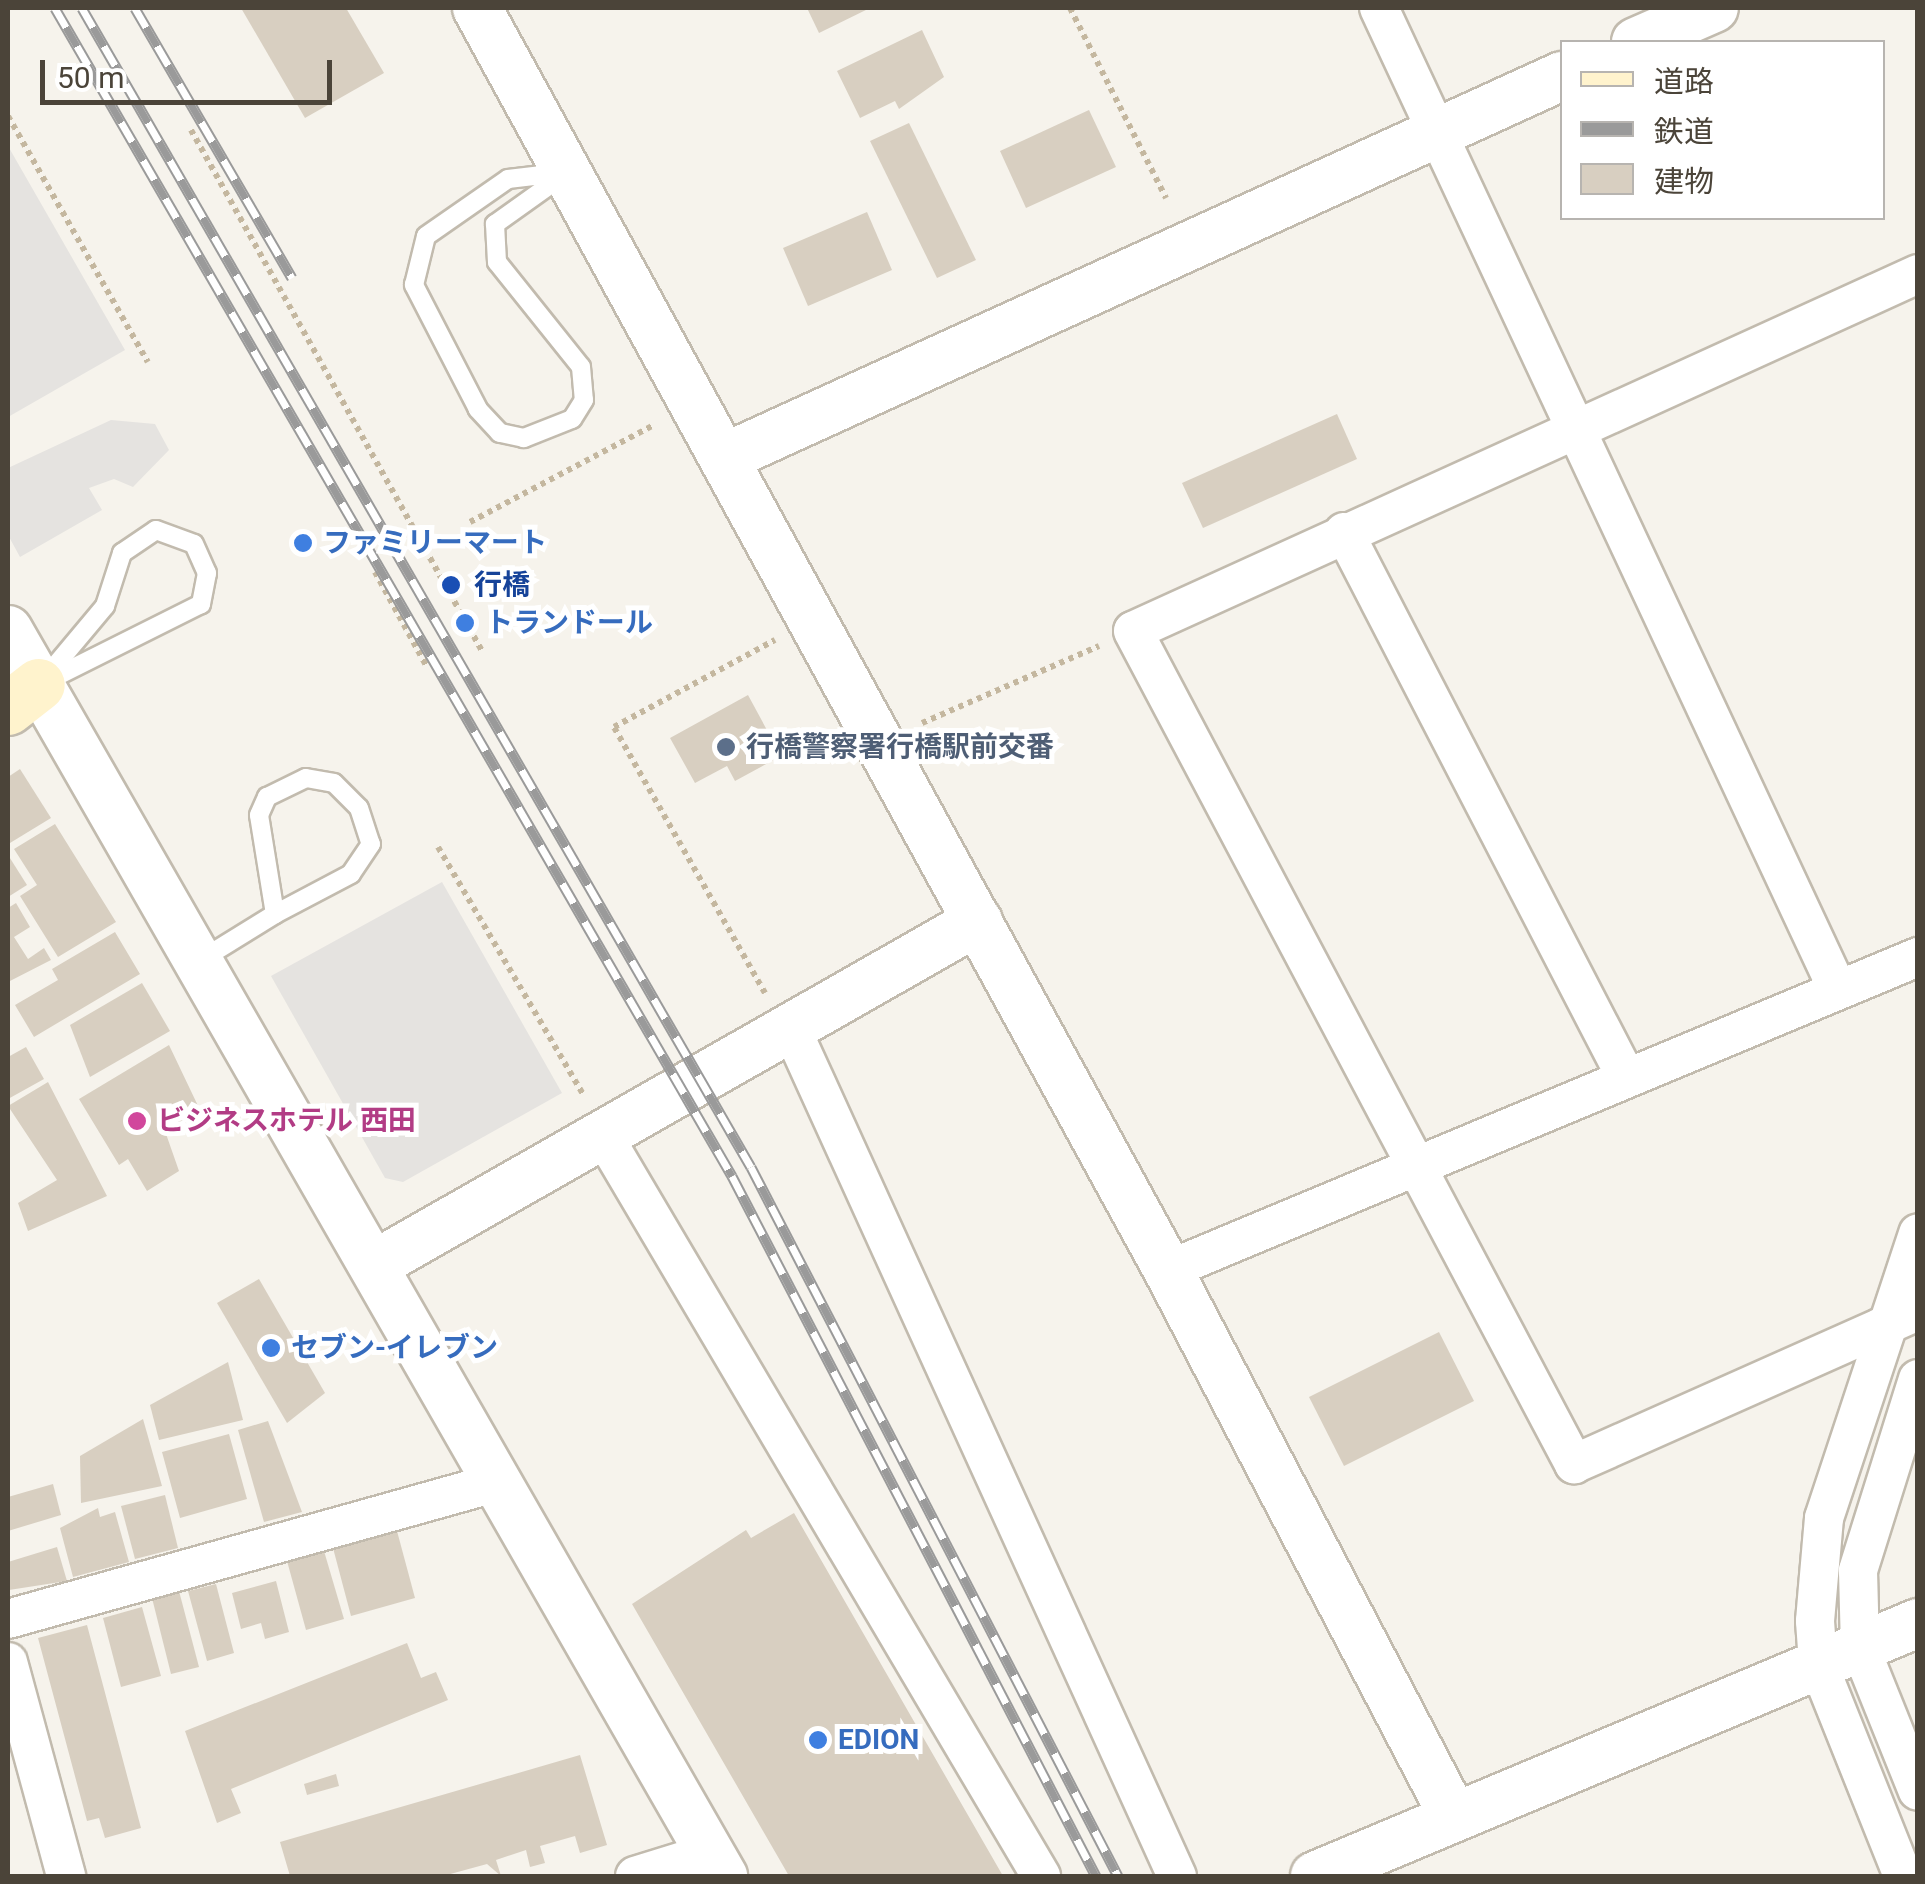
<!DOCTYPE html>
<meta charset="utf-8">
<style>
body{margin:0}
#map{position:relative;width:1925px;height:1884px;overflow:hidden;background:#f6f3ec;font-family:Roboto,"Noto Sans JP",sans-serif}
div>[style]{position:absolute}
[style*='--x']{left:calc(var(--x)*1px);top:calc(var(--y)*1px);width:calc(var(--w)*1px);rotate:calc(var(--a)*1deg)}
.parking>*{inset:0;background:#e5e3e0}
.building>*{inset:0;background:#d8cfc1}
.path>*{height:6px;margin-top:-3px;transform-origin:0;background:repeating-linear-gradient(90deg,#c4b79f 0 5px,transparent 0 10px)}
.roads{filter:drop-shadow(2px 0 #c2bbae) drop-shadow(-2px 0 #c2bbae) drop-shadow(0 2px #c2bbae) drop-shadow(0 -2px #c2bbae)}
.service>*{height:18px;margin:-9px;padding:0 9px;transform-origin:9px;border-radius:9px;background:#fff}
.minor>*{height:38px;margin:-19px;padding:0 19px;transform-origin:19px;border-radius:19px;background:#fff}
.tertiary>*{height:48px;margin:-24px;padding:0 24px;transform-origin:24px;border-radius:24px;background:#fff}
.secondary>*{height:52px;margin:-26px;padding:0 26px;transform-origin:26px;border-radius:26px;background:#fff3cd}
.rail>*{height:11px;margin-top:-5.5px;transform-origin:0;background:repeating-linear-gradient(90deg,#fff 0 22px,#9a9a9a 0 44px);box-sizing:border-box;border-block:2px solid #9a9a9a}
.dots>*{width:28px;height:28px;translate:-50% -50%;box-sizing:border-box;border:5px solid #fff;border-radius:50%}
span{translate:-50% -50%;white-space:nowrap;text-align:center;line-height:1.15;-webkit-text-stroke:10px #fff;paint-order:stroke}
.shop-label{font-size:28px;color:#366cbe;font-weight:700}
.left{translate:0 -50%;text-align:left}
.transit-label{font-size:28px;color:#164399;font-weight:700}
.service-label{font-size:28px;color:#4e5e75;font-weight:700}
.hotel-label{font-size:28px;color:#b23c85;font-weight:700}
.frame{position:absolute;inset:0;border:10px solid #4b4439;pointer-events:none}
.legend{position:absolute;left:1560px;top:40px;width:325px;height:180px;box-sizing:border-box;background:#fff;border:2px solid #b7b4b0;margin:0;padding:12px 18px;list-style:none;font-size:30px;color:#4b4439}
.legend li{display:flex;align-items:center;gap:20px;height:50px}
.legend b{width:50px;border:2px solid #b7b4b0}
.scale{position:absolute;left:40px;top:60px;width:292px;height:45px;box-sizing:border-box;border:5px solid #4b4439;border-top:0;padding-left:12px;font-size:30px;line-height:35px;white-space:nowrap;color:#4b4439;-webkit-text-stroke:8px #fff;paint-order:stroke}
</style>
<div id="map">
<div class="parking">
<div style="clip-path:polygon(8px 146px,125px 350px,8px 417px)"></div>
<div style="clip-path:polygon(111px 420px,155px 424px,169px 450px,133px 487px,114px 479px,89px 488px,102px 510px,20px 557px,8px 535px,8px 468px)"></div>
<div style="clip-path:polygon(442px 882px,562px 1093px,403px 1182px,385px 1178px,271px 976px)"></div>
</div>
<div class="building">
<div style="clip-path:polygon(241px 8px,346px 8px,384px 73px,305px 118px)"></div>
<div style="clip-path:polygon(807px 8px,870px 8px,819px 33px)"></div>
<div style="clip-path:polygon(922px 30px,944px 77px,899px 109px,895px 101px,860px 118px,837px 71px)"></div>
<div style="clip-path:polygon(1089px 110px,1116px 167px,1026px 208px,1000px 151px)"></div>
<div style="clip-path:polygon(909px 123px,976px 260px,937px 278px,870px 141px)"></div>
<div style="clip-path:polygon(867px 212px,892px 270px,808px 306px,783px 248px)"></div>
<div style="clip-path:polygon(1337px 414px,1357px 459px,1203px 528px,1182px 483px)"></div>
<div style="clip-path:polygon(748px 695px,781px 756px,735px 781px,727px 766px,695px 783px,670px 738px)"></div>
<div style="clip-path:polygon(20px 769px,51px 818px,10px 843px,8px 777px)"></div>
<div style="clip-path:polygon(55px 824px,116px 922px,58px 957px,20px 896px,37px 885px,14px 849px)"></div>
<div style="clip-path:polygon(8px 855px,27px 885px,8px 897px)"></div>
<div style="clip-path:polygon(16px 903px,30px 927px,14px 937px,28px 959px,44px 948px,51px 960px,8px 982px,8px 908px)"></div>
<div style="clip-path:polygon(115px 932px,140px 974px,34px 1037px,15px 1005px,58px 980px,52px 969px)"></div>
<div style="clip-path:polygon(142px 983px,170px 1031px,90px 1077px,70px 1025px)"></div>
<div style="clip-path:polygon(169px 1045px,200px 1110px,165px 1131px,179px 1171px,147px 1191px,128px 1159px,119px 1165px,79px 1099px)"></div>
<div style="clip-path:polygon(26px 1047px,44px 1079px,8px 1099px,8px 1057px)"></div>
<div style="clip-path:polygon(48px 1082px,107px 1196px,28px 1231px,18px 1203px,57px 1180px,8px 1106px)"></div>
<div style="clip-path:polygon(259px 1279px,325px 1393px,287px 1423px,217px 1303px)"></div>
<div style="clip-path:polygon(1439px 1332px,1474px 1401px,1344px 1466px,1309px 1397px)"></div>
<div style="clip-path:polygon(228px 1362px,243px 1420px,159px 1440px,150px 1405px)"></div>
<div style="clip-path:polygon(143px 1419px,162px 1486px,81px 1503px,80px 1456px)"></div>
<div style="clip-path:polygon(268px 1421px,302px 1512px,264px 1522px,238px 1430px)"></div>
<div style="clip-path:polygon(229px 1434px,247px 1499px,180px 1518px,162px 1452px)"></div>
<div style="clip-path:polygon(53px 1484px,61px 1515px,8px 1531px,8px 1497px)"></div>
<div style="clip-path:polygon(165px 1495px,178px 1548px,135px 1559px,121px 1506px)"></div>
<div style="clip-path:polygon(98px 1508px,100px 1517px,115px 1512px,129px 1562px,73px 1577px,60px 1528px)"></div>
<div style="clip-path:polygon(794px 1513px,1003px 1876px,789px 1876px,632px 1604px,746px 1530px,751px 1538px)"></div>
<div style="clip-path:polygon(397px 1531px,415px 1598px,351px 1616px,333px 1548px)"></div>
<div style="clip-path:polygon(57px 1547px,67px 1581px,9px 1590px,8px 1562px)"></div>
<div style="clip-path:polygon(324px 1551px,344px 1619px,306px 1630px,287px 1561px)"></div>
<div style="clip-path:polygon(276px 1581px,289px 1632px,265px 1639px,261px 1623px,241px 1629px,232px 1593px)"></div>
<div style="clip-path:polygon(216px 1584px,234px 1653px,207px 1661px,188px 1591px)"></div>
<div style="clip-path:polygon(179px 1591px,199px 1667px,171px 1674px,152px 1598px)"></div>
<div style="clip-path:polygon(142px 1607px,161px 1676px,121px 1687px,103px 1618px)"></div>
<div style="clip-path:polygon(87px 1625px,141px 1828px,105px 1838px,99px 1818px,87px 1821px,38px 1638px)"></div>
<div style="clip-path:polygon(407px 1643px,421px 1678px,436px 1672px,448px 1700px,231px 1789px,241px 1813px,217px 1823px,185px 1731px)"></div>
<div style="clip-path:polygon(580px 1755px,607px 1845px,580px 1853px,575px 1836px,540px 1846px,545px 1863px,530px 1867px,526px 1850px,496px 1860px,501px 1876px,487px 1864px,443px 1876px,290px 1876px,280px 1842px)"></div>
<div style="clip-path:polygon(336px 1774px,339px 1786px,307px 1795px,304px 1784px)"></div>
</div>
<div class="path">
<div style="--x:1070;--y:8;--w:213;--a:63.2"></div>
<div style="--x:8;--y:116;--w:283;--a:60.4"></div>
<div style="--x:191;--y:130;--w:597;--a:60.81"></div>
<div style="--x:470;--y:522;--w:206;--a:-27.8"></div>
<div style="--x:375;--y:572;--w:106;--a:61.3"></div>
<div style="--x:922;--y:723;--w:193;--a:-23.5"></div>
<div style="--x:438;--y:847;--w:289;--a:59.6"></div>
<div style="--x:765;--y:993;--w:306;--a:-119.6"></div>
<div style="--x:614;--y:727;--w:183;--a:-28.4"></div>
</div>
<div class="roads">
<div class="service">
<div style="--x:568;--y:172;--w:90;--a:144.5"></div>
<div style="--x:495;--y:224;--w:38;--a:87"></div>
<div style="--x:497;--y:262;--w:134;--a:51.3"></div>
<div style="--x:581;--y:367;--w:33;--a:85"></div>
<div style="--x:584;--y:400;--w:22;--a:122"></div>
<div style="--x:572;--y:419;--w:52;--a:158.4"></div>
<div style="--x:524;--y:438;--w:25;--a:-168"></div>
<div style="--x:500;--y:433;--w:33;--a:-133"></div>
<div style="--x:478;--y:409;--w:140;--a:-117.3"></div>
<div style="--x:414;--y:285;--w:50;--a:-76.2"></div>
<div style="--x:426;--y:236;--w:100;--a:-34.8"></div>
<div style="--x:508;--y:179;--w:60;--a:-6.7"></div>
<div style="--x:156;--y:530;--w:40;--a:20.2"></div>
<div style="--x:194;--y:544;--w:32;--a:66"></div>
<div style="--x:207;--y:573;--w:32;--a:101"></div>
<div style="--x:201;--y:604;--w:181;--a:153.4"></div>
<div style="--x:39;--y:685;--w:103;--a:-50.1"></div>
<div style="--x:105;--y:606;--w:56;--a:-72.2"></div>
<div style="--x:122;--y:553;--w:41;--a:-34.1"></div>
<div style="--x:306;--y:778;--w:28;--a:10"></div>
<div style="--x:334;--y:783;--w:35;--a:45"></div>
<div style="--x:359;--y:808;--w:38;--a:72"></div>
<div style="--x:371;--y:844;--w:36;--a:124"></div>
<div style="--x:351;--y:874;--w:86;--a:152.2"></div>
<div style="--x:275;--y:914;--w:100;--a:-99.2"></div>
<div style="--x:259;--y:815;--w:20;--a:-66"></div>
<div style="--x:267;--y:797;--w:43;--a:-26"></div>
<div style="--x:199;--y:961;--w:89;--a:-31.7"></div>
</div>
<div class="minor">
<div style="--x:1379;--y:8;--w:1082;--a:64.95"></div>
<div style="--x:1918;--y:274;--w:862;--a:155.55"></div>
<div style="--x:1133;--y:631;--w:943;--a:62.1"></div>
<div style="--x:1574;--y:1464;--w:376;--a:-24"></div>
<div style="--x:1344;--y:532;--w:614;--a:62.64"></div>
<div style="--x:791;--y:1028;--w:932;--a:65.53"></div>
<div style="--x:603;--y:1135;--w:861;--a:59.41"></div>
<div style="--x:1168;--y:1270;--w:813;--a:-22.65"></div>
<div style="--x:1918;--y:1379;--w:201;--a:107.4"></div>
<div style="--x:1858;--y:1571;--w:76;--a:88.5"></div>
<div style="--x:1860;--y:1647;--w:155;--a:68.1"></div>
<div style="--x:8;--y:1619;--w:509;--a:-15.62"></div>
<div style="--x:8;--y:1662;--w:222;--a:74.8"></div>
<div style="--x:635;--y:1876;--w:77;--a:-17.3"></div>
<div style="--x:1903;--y:1876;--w:229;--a:-111.8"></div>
<div style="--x:1818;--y:1663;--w:42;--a:-94.1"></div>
<div style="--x:1815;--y:1621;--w:103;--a:-85"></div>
<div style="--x:1824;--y:1518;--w:300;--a:-71.7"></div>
</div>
<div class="tertiary">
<div style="--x:477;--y:8;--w:1439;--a:61.3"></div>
<div style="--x:1168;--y:1270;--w:617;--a:62.4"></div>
<div style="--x:1636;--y:42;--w:85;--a:-23.6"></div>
<div style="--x:724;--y:458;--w:921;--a:-24.51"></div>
<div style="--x:8;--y:630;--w:1437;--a:60.15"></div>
<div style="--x:374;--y:1265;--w:695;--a:-29.66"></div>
<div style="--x:1315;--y:1876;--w:654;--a:-22.76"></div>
</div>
<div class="secondary">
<div style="--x:8;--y:709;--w:39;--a:-38"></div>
</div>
</div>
<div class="rail">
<div style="--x:55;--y:8;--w:1350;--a:59.9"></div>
<div style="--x:732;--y:1176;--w:789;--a:62.53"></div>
<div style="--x:82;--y:8;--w:1338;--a:60.01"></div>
<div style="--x:751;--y:1167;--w:798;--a:62.63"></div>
<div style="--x:135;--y:8;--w:312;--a:59.8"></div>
</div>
<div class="dots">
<div style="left:303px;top:543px;background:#3f7fe0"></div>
<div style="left:451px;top:585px;background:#1a4fb4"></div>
<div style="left:465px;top:623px;background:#3f7fe0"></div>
<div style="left:726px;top:747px;background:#5c6f8a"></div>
<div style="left:137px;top:1121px;background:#d1479c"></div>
<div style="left:271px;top:1348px;background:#3f7fe0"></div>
<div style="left:818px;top:1740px;background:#3f7fe0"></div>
</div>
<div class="shop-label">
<span class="left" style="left:323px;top:543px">ファミリーマート</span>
<span class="left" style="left:485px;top:623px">トランドール</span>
<span class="left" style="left:291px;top:1348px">セブン-イレブン</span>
<span class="left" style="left:838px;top:1740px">EDION</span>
</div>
<div class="transit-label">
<span class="left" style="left:474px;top:585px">行橋</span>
</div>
<div class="service-label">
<span class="left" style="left:746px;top:747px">行橋警察署行橋駅前交番</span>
</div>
<div class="hotel-label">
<span class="left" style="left:157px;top:1121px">ビジネスホテル 西田</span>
</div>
<div class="frame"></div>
<ul class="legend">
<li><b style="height:12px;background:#fff3cd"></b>道路</li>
<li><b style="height:12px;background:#9a9a9a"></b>鉄道</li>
<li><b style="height:28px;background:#d8cfc1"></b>建物</li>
</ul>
<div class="scale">50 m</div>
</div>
